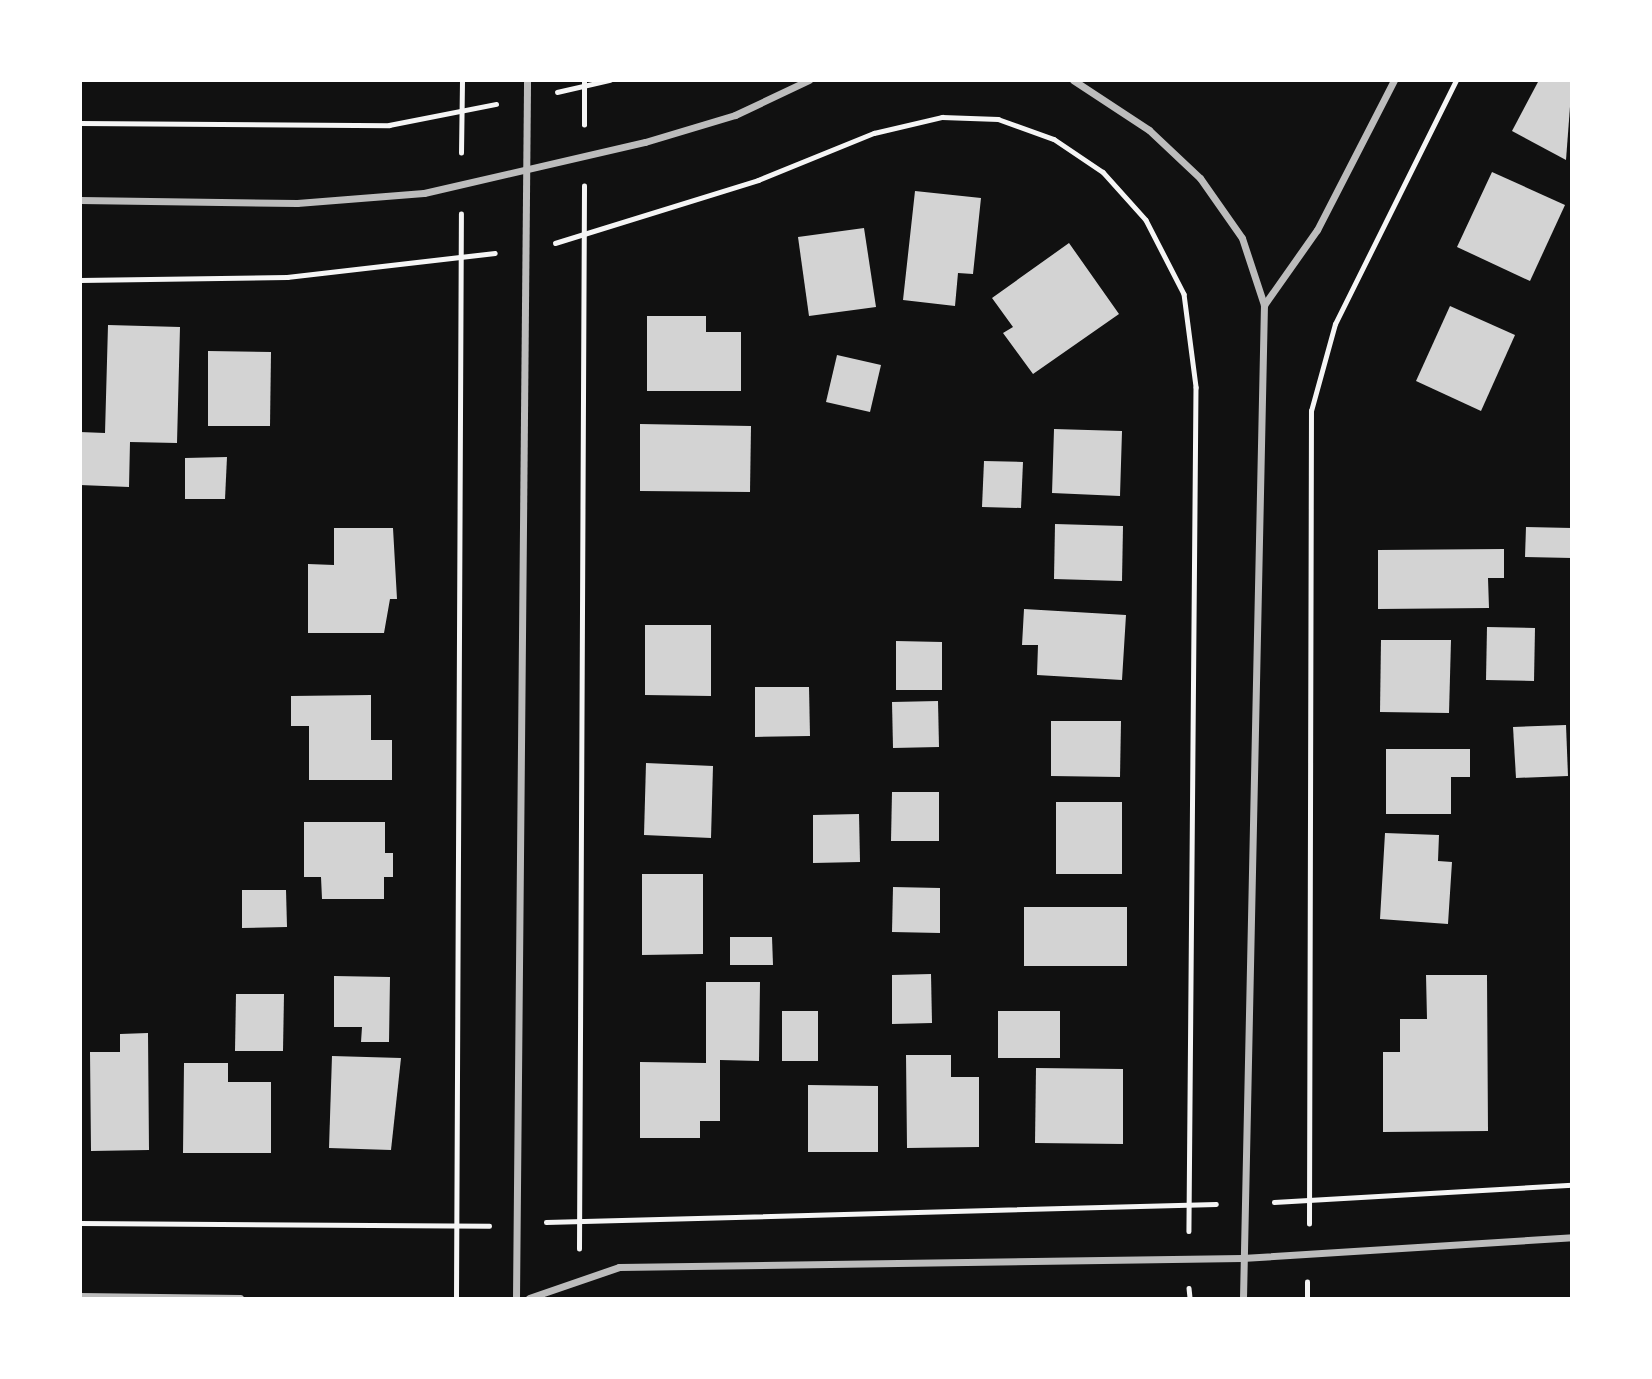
<!DOCTYPE html>
<style>
body{margin:0}
#map{position:relative;width:1652px;height:1379px;overflow:hidden;background:#111;font-family:Lato,sans-serif}
div>[style]{position:absolute}
[style*='--x']{left:calc(var(--x)*1px);top:calc(var(--y)*1px);width:calc(var(--w)*1px);rotate:calc(var(--a)*1deg)}
.building>*{inset:0;background:#d3d3d3}
.path>*{height:4.5px;margin:-2.25px;padding:0 2.25px;transform-origin:2.25px;border-radius:2.25px;background:#f5f5f5}
.minor>*{height:7px;margin:-3.5px;padding:0 3.5px;transform-origin:3.5px;border-radius:3.5px;background:#bcbcbc}
span{translate:-50% -50%;white-space:nowrap;text-align:center;line-height:1.15;-webkit-text-stroke:5px #fff;paint-order:stroke}
.frame{position:absolute;inset:0;border:82px solid #fff;pointer-events:none}
</style>
<div id="map">
<div class="building">
<div style="clip-path:polygon(1539px 80px,1572px 80px,1566px 160px,1512px 131px)"></div>
<div style="clip-path:polygon(1492px 172px,1565px 205px,1530px 281px,1457px 247px)"></div>
<div style="clip-path:polygon(915px 191px,981px 198px,973px 274px,958px 273px,955px 306px,903px 300px)"></div>
<div style="clip-path:polygon(864px 228px,876px 307px,809px 316px,798px 237px)"></div>
<div style="clip-path:polygon(1069px 243px,1119px 314px,1033px 374px,1003px 333px,1013px 327px,992px 298px)"></div>
<div style="clip-path:polygon(1450px 306px,1515px 335px,1481px 411px,1416px 381px)"></div>
<div style="clip-path:polygon(647px 316px,706px 316px,706px 332px,741px 332px,741px 391px,647px 391px)"></div>
<div style="clip-path:polygon(108px 325px,180px 327px,177px 443px,130px 442px,129px 487px,80px 485px,80px 432px,105px 433px)"></div>
<div style="clip-path:polygon(208px 351px,271px 352px,270px 426px,208px 426px)"></div>
<div style="clip-path:polygon(837px 355px,881px 365px,870px 412px,826px 402px)"></div>
<div style="clip-path:polygon(640px 424px,751px 426px,750px 492px,640px 491px)"></div>
<div style="clip-path:polygon(1054px 429px,1122px 431px,1120px 496px,1052px 493px)"></div>
<div style="clip-path:polygon(227px 457px,225px 499px,185px 499px,185px 458px)"></div>
<div style="clip-path:polygon(984px 461px,1023px 462px,1021px 508px,982px 507px)"></div>
<div style="clip-path:polygon(1055px 524px,1123px 526px,1122px 581px,1054px 579px)"></div>
<div style="clip-path:polygon(1526px 527px,1572px 528px,1572px 558px,1525px 557px)"></div>
<div style="clip-path:polygon(334px 528px,393px 528px,397px 599px,390px 599px,384px 633px,308px 633px,308px 564px,334px 565px)"></div>
<div style="clip-path:polygon(1504px 549px,1504px 578px,1488px 578px,1489px 608px,1378px 609px,1378px 550px)"></div>
<div style="clip-path:polygon(1024px 609px,1126px 615px,1122px 680px,1037px 675px,1038px 645px,1022px 645px)"></div>
<div style="clip-path:polygon(645px 625px,711px 625px,711px 696px,645px 695px)"></div>
<div style="clip-path:polygon(1487px 627px,1535px 628px,1534px 681px,1486px 680px)"></div>
<div style="clip-path:polygon(1381px 640px,1451px 640px,1449px 713px,1380px 712px)"></div>
<div style="clip-path:polygon(896px 641px,942px 642px,942px 690px,896px 690px)"></div>
<div style="clip-path:polygon(755px 687px,809px 687px,810px 736px,755px 737px)"></div>
<div style="clip-path:polygon(371px 695px,371px 740px,392px 740px,392px 780px,309px 780px,309px 726px,291px 726px,291px 696px)"></div>
<div style="clip-path:polygon(938px 701px,939px 747px,893px 748px,892px 702px)"></div>
<div style="clip-path:polygon(1051px 721px,1121px 721px,1120px 777px,1051px 776px)"></div>
<div style="clip-path:polygon(1566px 725px,1568px 776px,1516px 778px,1513px 727px)"></div>
<div style="clip-path:polygon(1386px 749px,1470px 749px,1470px 777px,1451px 777px,1451px 814px,1386px 814px)"></div>
<div style="clip-path:polygon(646px 763px,713px 766px,711px 838px,644px 835px)"></div>
<div style="clip-path:polygon(892px 792px,939px 792px,939px 841px,891px 841px)"></div>
<div style="clip-path:polygon(1056px 802px,1122px 802px,1122px 874px,1056px 874px)"></div>
<div style="clip-path:polygon(859px 814px,860px 862px,813px 863px,813px 815px)"></div>
<div style="clip-path:polygon(304px 822px,385px 822px,385px 853px,393px 853px,393px 877px,384px 877px,384px 899px,322px 899px,321px 877px,304px 877px)"></div>
<div style="clip-path:polygon(1385px 833px,1439px 835px,1438px 861px,1452px 862px,1448px 924px,1380px 919px)"></div>
<div style="clip-path:polygon(642px 874px,703px 874px,703px 954px,642px 955px)"></div>
<div style="clip-path:polygon(893px 887px,940px 888px,940px 933px,892px 932px)"></div>
<div style="clip-path:polygon(242px 890px,286px 890px,287px 927px,242px 928px)"></div>
<div style="clip-path:polygon(1024px 907px,1127px 907px,1127px 966px,1024px 966px)"></div>
<div style="clip-path:polygon(730px 937px,772px 937px,773px 965px,730px 965px)"></div>
<div style="clip-path:polygon(931px 974px,932px 1023px,892px 1024px,892px 975px)"></div>
<div style="clip-path:polygon(1426px 975px,1487px 975px,1488px 1131px,1383px 1132px,1383px 1052px,1400px 1052px,1400px 1019px,1427px 1019px)"></div>
<div style="clip-path:polygon(334px 976px,390px 977px,389px 1042px,361px 1042px,362px 1027px,334px 1027px)"></div>
<div style="clip-path:polygon(706px 982px,760px 982px,759px 1061px,720px 1060px,720px 1121px,700px 1121px,700px 1138px,640px 1138px,640px 1062px,706px 1063px)"></div>
<div style="clip-path:polygon(236px 994px,284px 994px,283px 1051px,235px 1051px)"></div>
<div style="clip-path:polygon(782px 1011px,818px 1011px,818px 1061px,782px 1061px)"></div>
<div style="clip-path:polygon(998px 1011px,1060px 1011px,1060px 1058px,998px 1058px)"></div>
<div style="clip-path:polygon(148px 1033px,149px 1150px,91px 1151px,90px 1052px,120px 1052px,120px 1034px)"></div>
<div style="clip-path:polygon(906px 1055px,951px 1055px,951px 1077px,979px 1077px,979px 1147px,907px 1148px)"></div>
<div style="clip-path:polygon(332px 1056px,401px 1058px,391px 1150px,329px 1148px)"></div>
<div style="clip-path:polygon(184px 1063px,228px 1063px,228px 1082px,271px 1082px,271px 1153px,183px 1153px)"></div>
<div style="clip-path:polygon(1036px 1068px,1123px 1069px,1123px 1144px,1035px 1143px)"></div>
<div style="clip-path:polygon(808px 1085px,878px 1086px,878px 1152px,808px 1152px)"></div>
</div>
<div class="path">
<div style="--x:557;--y:92;--w:54;--a:-12.8"></div>
<div style="--x:80;--y:123;--w:309;--a:0.4"></div>
<div style="--x:389;--y:125;--w:109;--a:-11.1"></div>
<div style="--x:584;--y:125;--w:45;--a:-90"></div>
<div style="--x:461;--y:153;--w:73;--a:-89.2"></div>
<div style="--x:555;--y:243;--w:213;--a:-17.2"></div>
<div style="--x:758;--y:180;--w:125;--a:-22.1"></div>
<div style="--x:874;--y:133;--w:70;--a:-13.2"></div>
<div style="--x:942;--y:117;--w:56;--a:2"></div>
<div style="--x:998;--y:119;--w:59;--a:19.7"></div>
<div style="--x:1054;--y:139;--w:59;--a:34"></div>
<div style="--x:1103;--y:172;--w:64;--a:48.1"></div>
<div style="--x:1146;--y:220;--w:83;--a:62.8"></div>
<div style="--x:1184;--y:294;--w:94;--a:82.6"></div>
<div style="--x:1196;--y:387;--w:844;--a:90.48"></div>
<div style="--x:80;--y:280;--w:207;--a:-0.8"></div>
<div style="--x:287;--y:277;--w:209;--a:-6.6"></div>
<div style="--x:1274;--y:1202;--w:298;--a:-3.3"></div>
<div style="--x:546;--y:1222;--w:670;--a:-1.54"></div>
<div style="--x:80;--y:1223;--w:409;--a:0.4"></div>
<div style="--x:1309;--y:1224;--w:813;--a:-89.86"></div>
<div style="--x:1311;--y:411;--w:90;--a:-74.6"></div>
<div style="--x:1335;--y:324;--w:272;--a:-63.6"></div>
<div style="--x:579;--y:1249;--w:1063;--a:-89.73"></div>
<div style="--x:1189;--y:1288;--w:10;--a:84"></div>
<div style="--x:456;--y:1298;--w:1084;--a:-89.74"></div>
<div style="--x:1307;--y:1298;--w:16;--a:-90"></div>
</div>
<div class="minor">
<div style="--x:1073;--y:80;--w:91;--a:33.3"></div>
<div style="--x:1149;--y:130;--w:70;--a:43.3"></div>
<div style="--x:1200;--y:178;--w:73;--a:55"></div>
<div style="--x:1242;--y:238;--w:71;--a:71.8"></div>
<div style="--x:80;--y:200;--w:217;--a:0.8"></div>
<div style="--x:297;--y:203;--w:127;--a:-4.5"></div>
<div style="--x:424;--y:193;--w:227;--a:-13"></div>
<div style="--x:645;--y:142;--w:94;--a:-16.7"></div>
<div style="--x:735;--y:115;--w:82;--a:-25.3"></div>
<div style="--x:80;--y:1296;--w:160;--a:0.7"></div>
<div style="--x:516;--y:1298;--w:1218;--a:-89.48"></div>
<div style="--x:529;--y:1298;--w:95;--a:-19"></div>
<div style="--x:619;--y:1267;--w:623;--a:-0.83"></div>
<div style="--x:1242;--y:1258;--w:331;--a:-3.6"></div>
<div style="--x:1243;--y:1298;--w:993;--a:-88.79"></div>
<div style="--x:1264;--y:305;--w:92;--a:-54.8"></div>
<div style="--x:1317;--y:230;--w:169;--a:-62.8"></div>
</div>
<div class="frame"></div>
</div>
